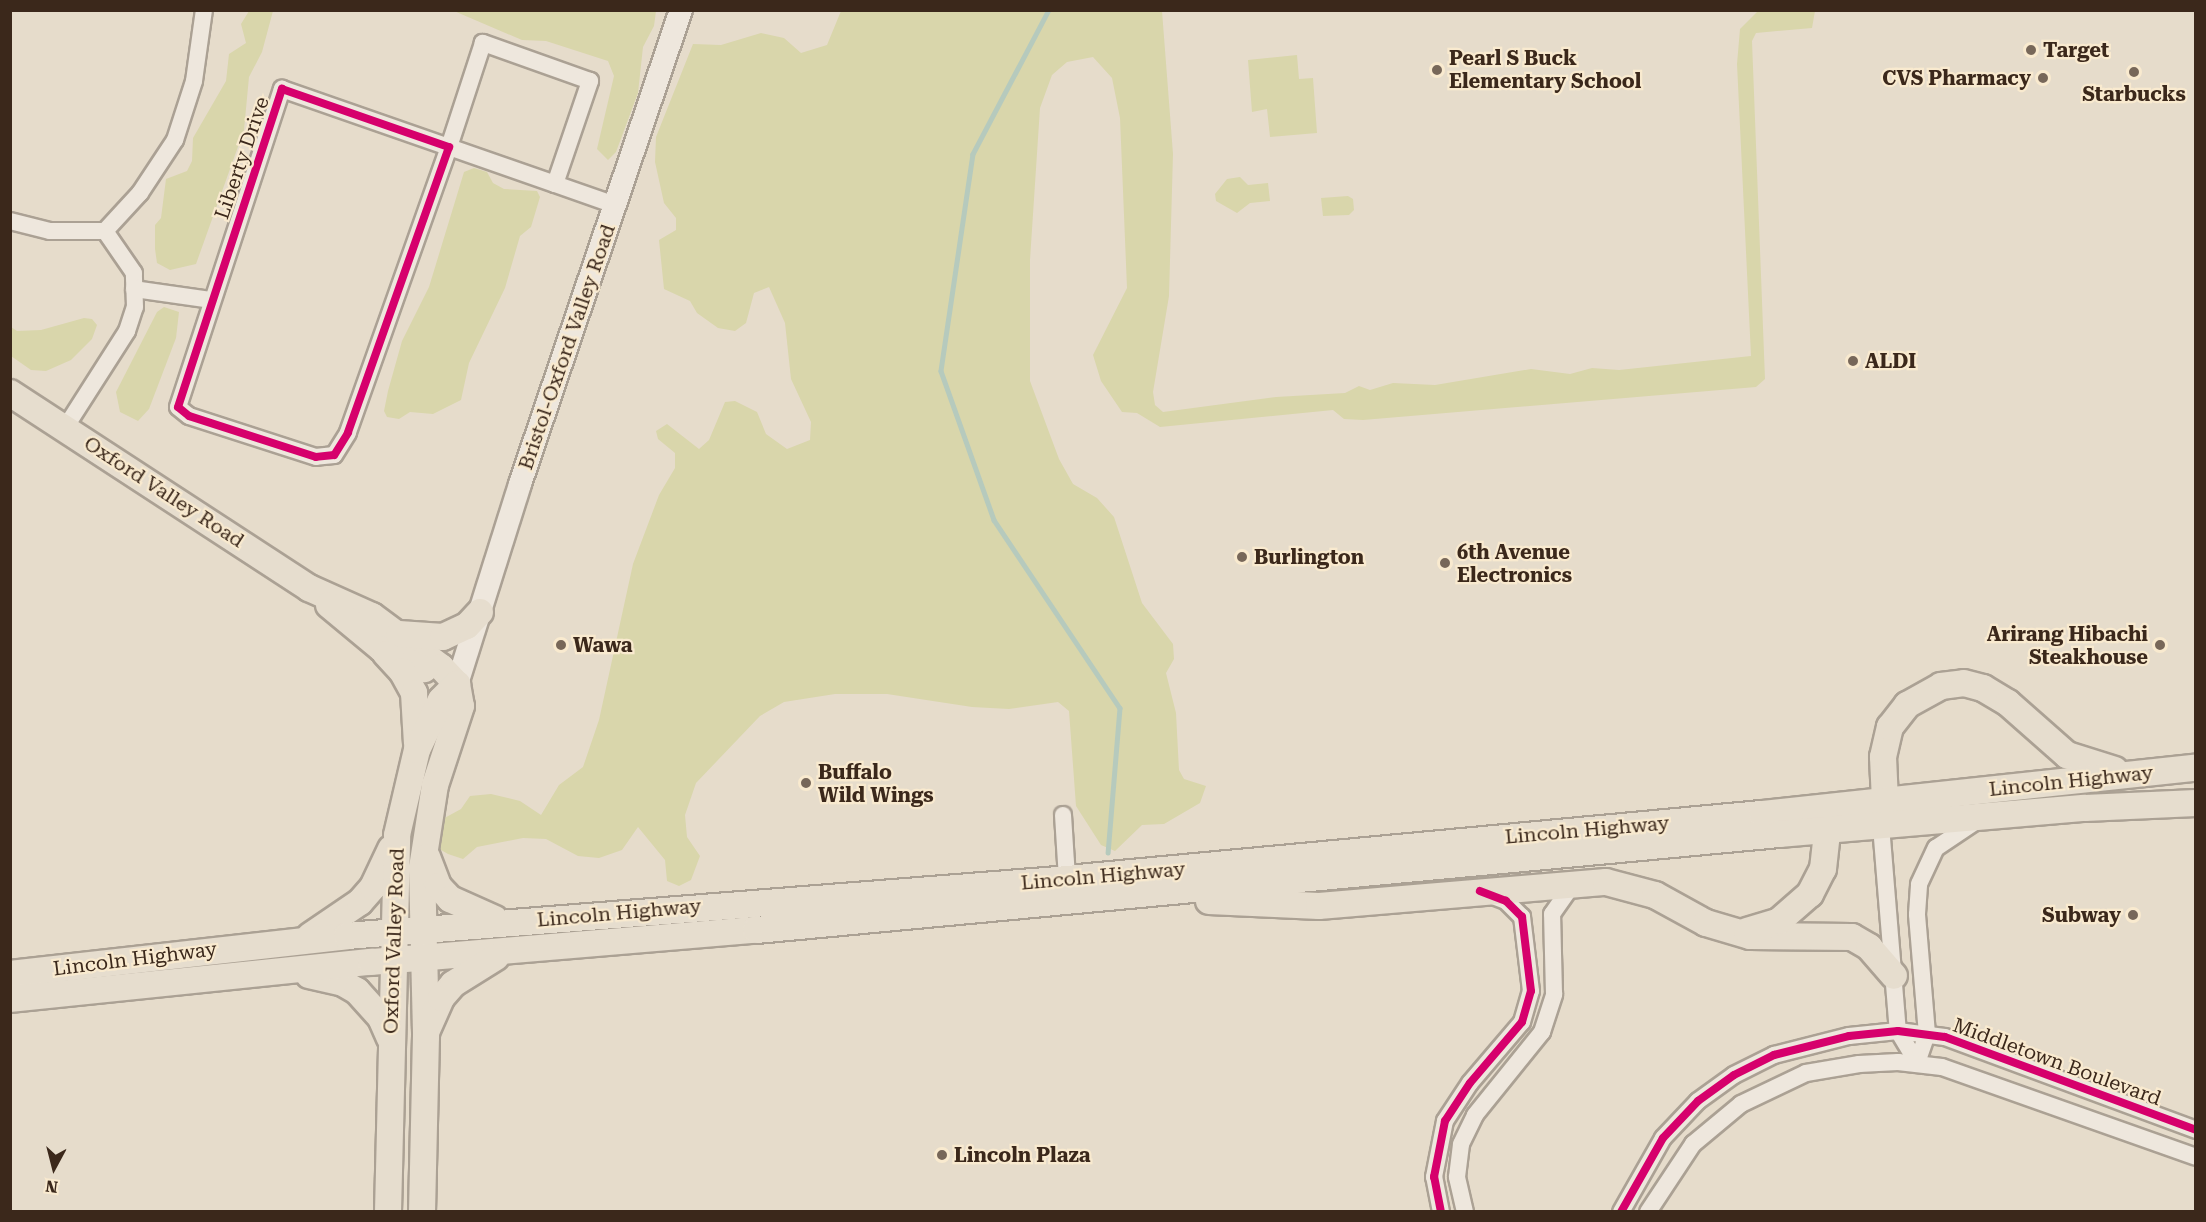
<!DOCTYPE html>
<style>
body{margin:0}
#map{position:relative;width:2206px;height:1222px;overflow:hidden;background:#e6dccb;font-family:"Roboto Serif",serif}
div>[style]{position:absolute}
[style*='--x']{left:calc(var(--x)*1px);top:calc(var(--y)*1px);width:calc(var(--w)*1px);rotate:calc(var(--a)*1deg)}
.green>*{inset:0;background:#d9d6ab}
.stream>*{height:4.5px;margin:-2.25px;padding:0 2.25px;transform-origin:2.25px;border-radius:2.25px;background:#b6cabd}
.roads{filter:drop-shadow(2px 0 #aba194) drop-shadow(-2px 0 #aba194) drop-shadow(0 2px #aba194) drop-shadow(0 -2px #aba194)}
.minor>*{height:16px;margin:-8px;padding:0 8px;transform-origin:8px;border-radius:8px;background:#eee7dd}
.secondary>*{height:22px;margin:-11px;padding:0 11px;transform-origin:11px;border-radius:11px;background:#eee7dd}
.primary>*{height:26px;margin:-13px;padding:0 13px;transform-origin:13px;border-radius:13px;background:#e6ddce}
.cycleway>*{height:8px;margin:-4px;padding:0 4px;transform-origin:4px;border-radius:4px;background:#d6006c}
.dots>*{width:16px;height:16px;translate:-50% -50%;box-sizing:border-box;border:3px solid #f9eacf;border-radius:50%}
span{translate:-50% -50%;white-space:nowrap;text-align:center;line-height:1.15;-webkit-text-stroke:4.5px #f9eacf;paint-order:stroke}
.poi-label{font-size:20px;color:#3b281b;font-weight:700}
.left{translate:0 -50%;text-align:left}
.right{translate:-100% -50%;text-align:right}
.street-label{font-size:20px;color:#3b281b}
.frame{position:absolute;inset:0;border:12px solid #3b281b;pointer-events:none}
.north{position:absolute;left:24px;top:1138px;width:60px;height:60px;-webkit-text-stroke:4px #f9eacf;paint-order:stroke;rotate:187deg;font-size:16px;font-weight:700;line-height:24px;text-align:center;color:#3b281b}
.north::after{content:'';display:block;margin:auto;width:21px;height:27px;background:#3b281b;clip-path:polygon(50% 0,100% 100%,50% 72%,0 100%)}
</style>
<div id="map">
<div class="green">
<div style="clip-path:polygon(249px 11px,273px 11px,262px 52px,249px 77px,244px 130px,196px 264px,170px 270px,157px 263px,155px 249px,155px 225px,161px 218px,166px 179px,187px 171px,192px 161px,193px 138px,226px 81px,229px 54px,246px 43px,241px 24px)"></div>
<div style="clip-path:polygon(454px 11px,656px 11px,654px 26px,643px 47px,638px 93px,616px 152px,608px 160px,597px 149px,614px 76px,608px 61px,546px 41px,522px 40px)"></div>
<div style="clip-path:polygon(841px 11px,1162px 11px,1173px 154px,1169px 296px,1153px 392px,1155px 405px,1163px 412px,1276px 397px,1345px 393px,1359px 386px,1370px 390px,1393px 383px,1435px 385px,1531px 369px,1570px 374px,1592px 368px,1619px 370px,1751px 356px,1737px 64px,1740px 29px,1757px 12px,1815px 11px,1812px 28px,1756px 33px,1752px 41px,1765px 379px,1756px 387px,1363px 420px,1344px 419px,1333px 410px,1160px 427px,1137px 413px,1122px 412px,1101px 381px,1093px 355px,1127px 288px,1120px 118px,1112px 78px,1093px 57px,1067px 62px,1052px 75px,1040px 108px,1030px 260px,1030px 381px,1059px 459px,1073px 484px,1097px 498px,1114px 517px,1142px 603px,1173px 644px,1174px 659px,1166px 673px,1176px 713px,1179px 770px,1184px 779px,1206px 786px,1200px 803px,1164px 824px,1142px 825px,1115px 851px,1101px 845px,1076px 806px,1069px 711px,1058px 702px,1009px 709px,972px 707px,887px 694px,835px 694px,784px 702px,760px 716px,696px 783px,685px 815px,687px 837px,700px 856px,691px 880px,679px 886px,667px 881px,665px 860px,638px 827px,622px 850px,599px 858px,578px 856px,546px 839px,523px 838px,477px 847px,463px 859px,448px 854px,436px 847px,439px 821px,461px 809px,470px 796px,491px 794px,520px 801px,541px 815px,559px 785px,583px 767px,599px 720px,633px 564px,659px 495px,675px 468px,675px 453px,658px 439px,656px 431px,667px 424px,699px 449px,709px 440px,725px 402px,735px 401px,757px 412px,766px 434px,787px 449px,810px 440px,811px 422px,791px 379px,785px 323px,769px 287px,754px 293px,746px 323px,735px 331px,718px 328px,697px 313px,690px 301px,664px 289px,659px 240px,676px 230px,676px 218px,664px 203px,655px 162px,656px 137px,693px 44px,721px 45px,761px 33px,784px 38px,801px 53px,827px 45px)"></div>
<div style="clip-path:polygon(1297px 55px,1299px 79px,1313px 78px,1317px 133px,1270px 137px,1267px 109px,1252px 112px,1248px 60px)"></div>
<div style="clip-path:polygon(474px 168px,487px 172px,493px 183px,504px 189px,537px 191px,540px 197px,531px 227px,520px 236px,505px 288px,469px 363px,461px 400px,433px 414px,410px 412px,399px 419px,387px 417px,384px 411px,388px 391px,402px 341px,429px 287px,464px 172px)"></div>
<div style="clip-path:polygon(1240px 177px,1248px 185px,1268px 183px,1270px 201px,1250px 203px,1237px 213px,1216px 201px,1215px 194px,1227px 179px)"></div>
<div style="clip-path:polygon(1348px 196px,1353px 199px,1354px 210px,1349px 215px,1323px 216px,1321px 198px)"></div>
<div style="clip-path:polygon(164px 307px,179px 312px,176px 338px,149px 409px,138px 421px,120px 412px,116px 392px,157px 312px)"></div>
<div style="clip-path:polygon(84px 318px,92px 319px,97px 325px,92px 339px,71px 360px,46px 371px,31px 370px,11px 356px,11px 327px,17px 331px,41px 330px)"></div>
</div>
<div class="stream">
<div style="--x:1049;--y:10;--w:163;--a:117.8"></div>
<div style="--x:973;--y:154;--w:219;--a:98.4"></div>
<div style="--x:941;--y:371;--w:158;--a:70.4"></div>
<div style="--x:994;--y:520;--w:226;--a:56.2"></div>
<div style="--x:1120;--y:708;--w:145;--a:94.7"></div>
</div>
<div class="roads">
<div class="minor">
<div style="--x:282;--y:89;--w:177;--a:19.2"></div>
<div style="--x:449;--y:147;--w:303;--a:109.5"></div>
<div style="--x:348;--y:433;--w:26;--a:122"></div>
<div style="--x:334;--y:455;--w:18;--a:174"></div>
<div style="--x:316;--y:457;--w:133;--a:-162.1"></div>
<div style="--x:189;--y:416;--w:14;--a:-141"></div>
<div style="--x:178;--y:407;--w:335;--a:-71.9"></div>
<div style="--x:555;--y:184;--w:109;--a:-71.2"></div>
<div style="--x:590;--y:81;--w:114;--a:-160.4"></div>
<div style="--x:483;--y:43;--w:109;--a:108.1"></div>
<div style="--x:449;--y:147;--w:112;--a:19.2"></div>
<div style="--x:555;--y:184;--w:64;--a:19.3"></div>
<div style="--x:10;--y:221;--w:41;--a:14"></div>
<div style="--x:50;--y:231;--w:55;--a:0"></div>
<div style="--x:105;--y:231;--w:52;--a:-47.4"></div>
<div style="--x:140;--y:193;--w:64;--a:-56.6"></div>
<div style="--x:175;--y:140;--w:62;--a:-72.1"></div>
<div style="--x:194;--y:81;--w:72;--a:-82"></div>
<div style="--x:134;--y:289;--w:78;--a:8.1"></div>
<div style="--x:65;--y:428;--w:115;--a:-57.4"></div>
<div style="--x:127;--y:331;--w:25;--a:-72"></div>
<div style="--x:135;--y:307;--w:34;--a:-92"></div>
<div style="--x:134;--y:273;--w:51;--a:-124.6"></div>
<div style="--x:1063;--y:815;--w:64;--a:86.4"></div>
<div style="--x:1881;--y:826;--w:206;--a:85.3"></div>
<div style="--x:1898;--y:1031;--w:37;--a:59"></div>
<div style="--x:1917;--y:1063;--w:31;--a:-71"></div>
<div style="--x:1927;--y:1034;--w:120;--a:-94.8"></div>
<div style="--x:1917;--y:914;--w:30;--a:-86"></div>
<div style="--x:1919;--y:884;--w:40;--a:-65"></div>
<div style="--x:1936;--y:848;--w:47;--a:-33.7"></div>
<div style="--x:1441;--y:1212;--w:36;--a:-101"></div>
<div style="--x:1434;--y:1177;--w:57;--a:-78.9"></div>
<div style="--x:1445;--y:1121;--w:45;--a:-56.7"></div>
<div style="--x:1470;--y:1083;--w:80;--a:-49.6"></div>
<div style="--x:1522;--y:1022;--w:32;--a:-74"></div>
<div style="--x:1531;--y:991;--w:75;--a:-96.9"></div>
<div style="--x:1522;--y:917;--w:23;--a:-135"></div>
<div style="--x:1506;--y:901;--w:19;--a:-159"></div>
<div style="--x:1465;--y:1212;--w:36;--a:-103"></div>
<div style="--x:1457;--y:1177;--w:33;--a:-83"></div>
<div style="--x:1461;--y:1144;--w:32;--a:-64"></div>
<div style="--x:1475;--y:1115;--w:107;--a:-51.1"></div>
<div style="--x:1542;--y:1032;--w:40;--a:-72"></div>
<div style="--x:1554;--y:994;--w:80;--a:-91.4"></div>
<div style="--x:1552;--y:914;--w:38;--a:-55"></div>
<div style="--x:1621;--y:1212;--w:85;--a:-60.4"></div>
<div style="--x:1663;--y:1138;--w:51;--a:-46.6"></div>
<div style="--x:1698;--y:1101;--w:44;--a:-35.8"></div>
<div style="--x:1734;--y:1075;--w:45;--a:-26.6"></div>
<div style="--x:1774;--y:1055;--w:77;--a:-14.2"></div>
<div style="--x:1849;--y:1036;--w:49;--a:-5.8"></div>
<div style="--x:1898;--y:1031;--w:47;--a:7.3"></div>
<div style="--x:1945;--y:1037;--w:268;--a:20.3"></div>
<div style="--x:1648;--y:1212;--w:82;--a:-56.5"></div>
<div style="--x:1693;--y:1144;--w:62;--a:-39.8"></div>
<div style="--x:1741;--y:1104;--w:72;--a:-25.5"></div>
<div style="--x:1806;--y:1073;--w:54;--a:-9.6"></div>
<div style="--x:1859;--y:1064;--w:39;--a:-3"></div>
<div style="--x:1898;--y:1062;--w:44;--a:6.5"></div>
<div style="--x:1942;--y:1067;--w:269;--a:19.5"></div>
</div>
<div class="secondary">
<div style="--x:457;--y:684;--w:210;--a:-72.5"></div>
<div style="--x:520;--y:484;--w:501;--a:-71.24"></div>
</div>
<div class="primary">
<div style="--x:10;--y:393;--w:357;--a:33.1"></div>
<div style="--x:309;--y:588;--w:69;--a:24"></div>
<div style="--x:372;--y:616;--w:86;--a:36.5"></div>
<div style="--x:441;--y:667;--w:23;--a:47"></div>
<div style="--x:457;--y:684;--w:22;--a:80"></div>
<div style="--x:461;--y:706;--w:83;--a:108.2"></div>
<div style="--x:435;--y:785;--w:84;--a:98.9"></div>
<div style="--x:422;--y:868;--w:168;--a:88.6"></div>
<div style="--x:426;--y:1036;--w:176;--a:91.3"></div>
<div style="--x:329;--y:605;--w:69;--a:39.7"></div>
<div style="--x:382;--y:649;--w:47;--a:25.5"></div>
<div style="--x:399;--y:634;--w:44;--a:3.9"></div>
<div style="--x:443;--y:637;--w:26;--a:-25"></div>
<div style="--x:467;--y:626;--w:19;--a:-47"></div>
<div style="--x:386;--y:654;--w:23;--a:47"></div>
<div style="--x:402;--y:671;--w:25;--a:61"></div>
<div style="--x:414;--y:693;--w:50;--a:86.6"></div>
<div style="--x:1882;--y:818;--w:17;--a:-80"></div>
<div style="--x:1885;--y:801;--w:44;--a:-92.6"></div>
<div style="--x:1883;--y:757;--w:31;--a:-77"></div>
<div style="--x:1890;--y:727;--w:28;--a:-52"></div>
<div style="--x:1907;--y:705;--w:39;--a:-29"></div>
<div style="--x:1941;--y:686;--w:23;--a:-7"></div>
<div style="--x:1964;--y:683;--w:20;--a:15"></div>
<div style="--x:1983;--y:688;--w:29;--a:31"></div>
<div style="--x:2008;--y:703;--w:79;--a:41.4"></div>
<div style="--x:2067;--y:755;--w:50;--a:17.4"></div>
<div style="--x:427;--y:857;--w:31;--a:69"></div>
<div style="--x:438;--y:886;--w:18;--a:47"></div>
<div style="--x:450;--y:899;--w:49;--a:24"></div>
<div style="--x:1209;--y:901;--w:110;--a:2.6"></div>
<div style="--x:1319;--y:906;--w:288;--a:-4.8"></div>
<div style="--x:1606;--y:882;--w:51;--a:14.9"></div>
<div style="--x:1655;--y:895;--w:58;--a:28.8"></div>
<div style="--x:1706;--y:923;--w:46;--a:16.5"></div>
<div style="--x:1750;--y:936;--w:102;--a:0.6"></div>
<div style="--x:1852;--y:937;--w:20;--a:30"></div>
<div style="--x:1869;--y:947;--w:38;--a:49"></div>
<div style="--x:1747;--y:931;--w:34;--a:-17"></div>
<div style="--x:1779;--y:921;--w:41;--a:-41.1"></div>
<div style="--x:1810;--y:894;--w:28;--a:-63"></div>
<div style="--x:1823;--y:869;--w:54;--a:-83.7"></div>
<div style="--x:310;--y:936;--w:60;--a:-34.2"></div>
<div style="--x:360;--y:902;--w:20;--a:-49"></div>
<div style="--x:373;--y:887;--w:42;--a:-64.7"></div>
<div style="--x:10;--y:974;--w:339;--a:-6.4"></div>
<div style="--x:347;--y:936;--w:701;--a:-4.5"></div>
<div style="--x:1046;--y:881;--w:719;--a:-5.35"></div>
<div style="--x:1762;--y:814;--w:436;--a:-6.1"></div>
<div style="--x:309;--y:975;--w:35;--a:13"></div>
<div style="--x:343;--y:983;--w:16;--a:30"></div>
<div style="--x:357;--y:991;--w:36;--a:48"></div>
<div style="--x:381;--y:1018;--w:22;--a:66"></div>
<div style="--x:10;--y:999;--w:363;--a:-5.9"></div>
<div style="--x:371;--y:962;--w:386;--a:-4.8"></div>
<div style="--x:756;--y:930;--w:1027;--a:-5.36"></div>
<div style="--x:1779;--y:834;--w:307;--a:-4.9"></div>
<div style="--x:2085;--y:808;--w:111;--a:-2.6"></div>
<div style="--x:427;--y:1030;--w:35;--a:-66"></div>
<div style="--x:441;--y:998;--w:18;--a:-49"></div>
<div style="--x:453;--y:984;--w:51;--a:-32.1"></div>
<div style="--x:388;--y:1212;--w:377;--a:-88.6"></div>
<div style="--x:397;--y:835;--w:87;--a:-76.8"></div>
<div style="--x:417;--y:750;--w:55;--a:-64.4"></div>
<div style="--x:441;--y:700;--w:23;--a:-45"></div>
</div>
</div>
<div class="cycleway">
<div style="--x:282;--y:89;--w:177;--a:19.2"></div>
<div style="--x:449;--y:147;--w:303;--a:109.5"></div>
<div style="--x:348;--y:433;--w:26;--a:122"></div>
<div style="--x:334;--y:455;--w:18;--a:174"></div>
<div style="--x:316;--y:457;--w:133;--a:-162.1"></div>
<div style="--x:189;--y:416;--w:14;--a:-141"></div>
<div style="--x:178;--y:407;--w:335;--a:-71.9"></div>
<div style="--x:1441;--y:1212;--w:36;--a:-101"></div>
<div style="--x:1434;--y:1177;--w:57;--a:-78.9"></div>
<div style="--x:1445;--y:1121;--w:45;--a:-56.7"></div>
<div style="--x:1470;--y:1083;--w:80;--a:-49.6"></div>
<div style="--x:1522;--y:1022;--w:32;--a:-74"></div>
<div style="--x:1531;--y:991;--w:75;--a:-96.9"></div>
<div style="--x:1522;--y:917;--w:23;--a:-135"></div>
<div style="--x:1506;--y:901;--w:28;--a:-159"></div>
<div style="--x:1621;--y:1212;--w:85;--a:-60.4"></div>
<div style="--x:1663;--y:1138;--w:51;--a:-46.6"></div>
<div style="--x:1698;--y:1101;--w:44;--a:-35.8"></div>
<div style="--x:1734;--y:1075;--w:45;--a:-26.6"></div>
<div style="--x:1774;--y:1055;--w:77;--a:-14.2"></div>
<div style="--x:1849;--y:1036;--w:49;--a:-5.8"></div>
<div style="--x:1898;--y:1031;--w:47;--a:7.3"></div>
<div style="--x:1945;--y:1037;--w:268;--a:20.3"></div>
</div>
<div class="dots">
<div style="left:2031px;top:50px;background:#776759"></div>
<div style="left:1437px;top:70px;background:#776759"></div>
<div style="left:2134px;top:72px;background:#776759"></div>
<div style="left:2043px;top:78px;background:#776759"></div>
<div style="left:1853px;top:361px;background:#776759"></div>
<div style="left:1242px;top:557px;background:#776759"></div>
<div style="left:1445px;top:563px;background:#776759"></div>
<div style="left:561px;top:645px;background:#776759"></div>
<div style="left:2160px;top:645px;background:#776759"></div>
<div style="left:806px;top:783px;background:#776759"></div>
<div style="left:2133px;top:915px;background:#776759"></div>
<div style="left:942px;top:1155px;background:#776759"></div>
</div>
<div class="poi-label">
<span class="left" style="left:2043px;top:50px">Target</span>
<span class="left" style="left:1449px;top:70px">Pearl S Buck<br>Elementary School</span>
<span class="right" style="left:2031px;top:78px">CVS Pharmacy</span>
<span style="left:2134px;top:94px">Starbucks</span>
<span class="left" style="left:1865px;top:361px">ALDI</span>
<span class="left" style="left:1457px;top:564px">6th Avenue<br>Electronics</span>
<span class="left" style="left:1254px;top:557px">Burlington</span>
<span class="right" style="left:2148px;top:646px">Arirang Hibachi<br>Steakhouse</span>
<span class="left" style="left:573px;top:645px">Wawa</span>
<span class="left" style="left:818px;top:784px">Buffalo<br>Wild Wings</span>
<span class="right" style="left:2121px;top:915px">Subway</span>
<span class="left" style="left:954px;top:1155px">Lincoln Plaza</span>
</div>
<div class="street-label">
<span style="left:242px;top:158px;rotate:-71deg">Liberty Drive</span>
<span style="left:567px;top:347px;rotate:-71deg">Bristol-Oxford Valley Road</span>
<span style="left:164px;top:492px;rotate:33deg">Oxford Valley Road</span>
<span style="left:2071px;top:781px;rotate:-6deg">Lincoln Highway</span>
<span style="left:1587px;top:830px;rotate:-5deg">Lincoln Highway</span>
<span style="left:1103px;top:876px;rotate:-5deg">Lincoln Highway</span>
<span style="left:619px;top:913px;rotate:-5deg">Lincoln Highway</span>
<span style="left:394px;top:941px;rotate:-88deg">Oxford Valley Road</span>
<span style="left:135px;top:959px;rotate:-7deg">Lincoln Highway</span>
<span style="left:2057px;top:1062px;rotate:20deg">Middletown Boulevard</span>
</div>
<div class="frame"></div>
<div class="north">N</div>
</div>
